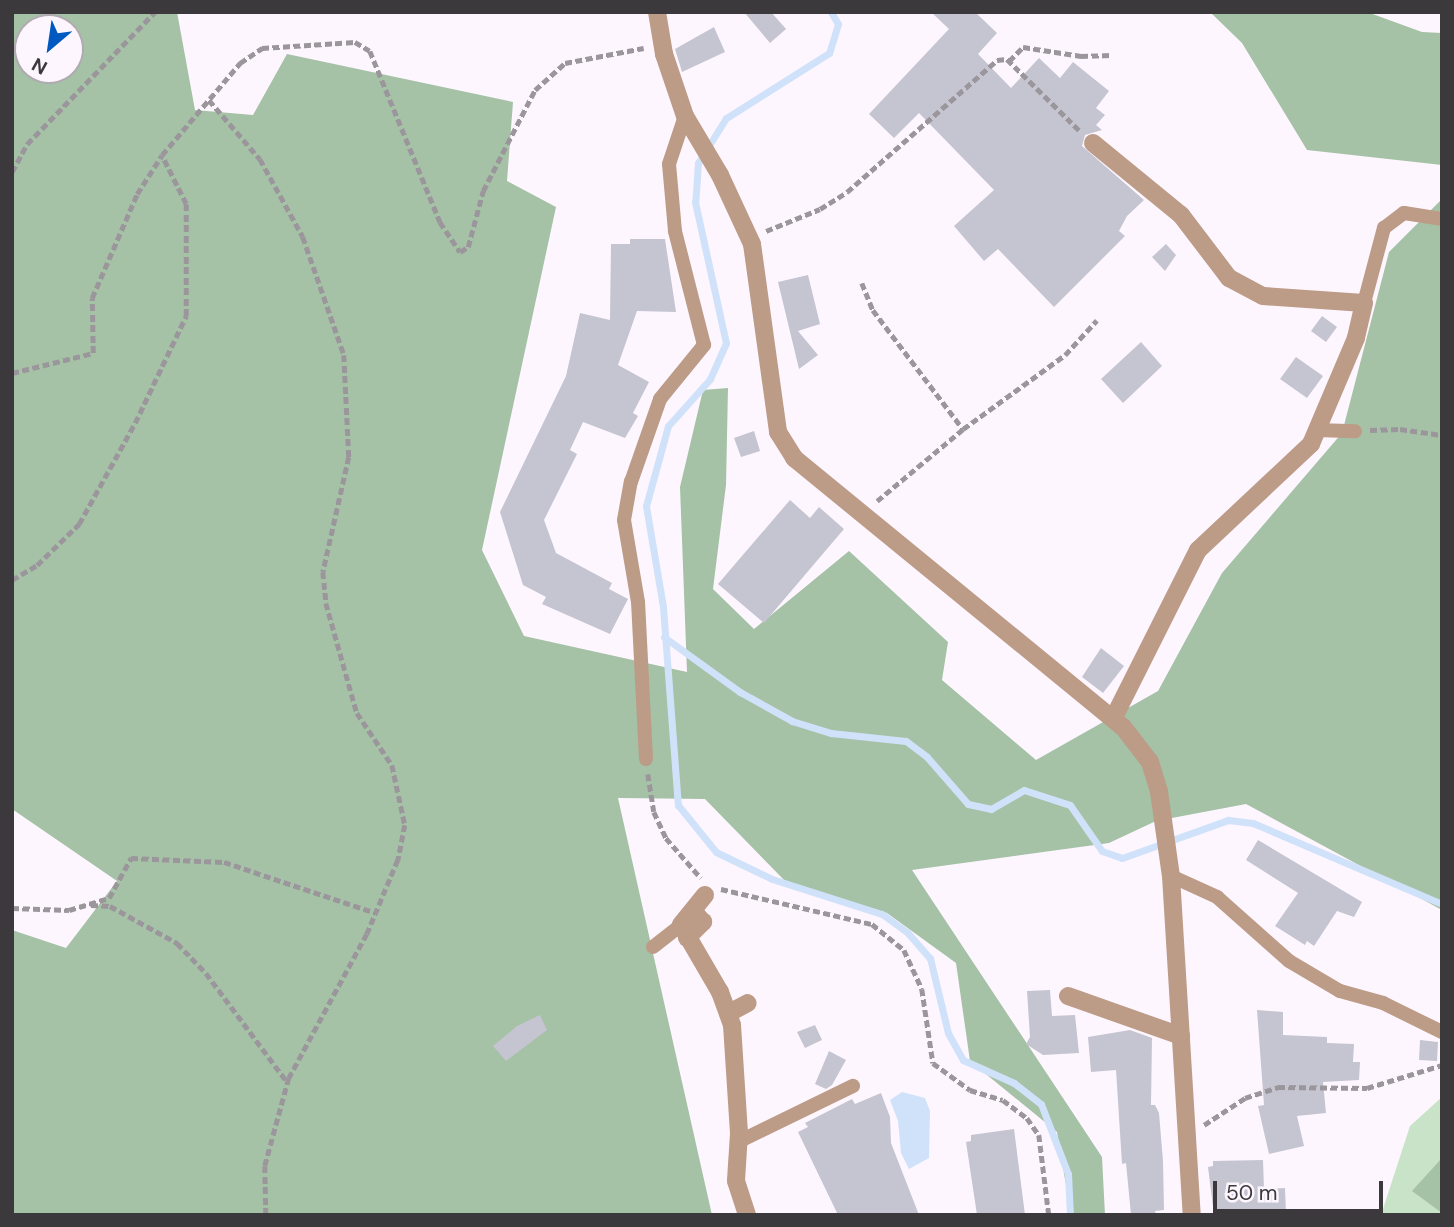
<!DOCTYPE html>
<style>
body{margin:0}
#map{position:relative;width:1454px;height:1227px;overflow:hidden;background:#fef6ff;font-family:"DM Sans",sans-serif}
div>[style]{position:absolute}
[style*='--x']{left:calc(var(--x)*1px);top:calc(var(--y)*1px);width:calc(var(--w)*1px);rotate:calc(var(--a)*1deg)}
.green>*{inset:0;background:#c8e3c8}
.forest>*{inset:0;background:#a5c1a6}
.water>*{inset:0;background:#d0e2fa}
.stream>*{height:7px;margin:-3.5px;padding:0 3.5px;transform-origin:3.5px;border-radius:3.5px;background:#d0e2fa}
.building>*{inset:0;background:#c5c4d1}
.path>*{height:4.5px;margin-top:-2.25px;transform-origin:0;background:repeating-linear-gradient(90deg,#9b969c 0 7px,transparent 0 10.5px)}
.lane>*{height:14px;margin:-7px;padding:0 7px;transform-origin:7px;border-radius:7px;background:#bc9b87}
.street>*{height:18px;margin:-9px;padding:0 9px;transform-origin:9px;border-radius:9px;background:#bc9b87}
span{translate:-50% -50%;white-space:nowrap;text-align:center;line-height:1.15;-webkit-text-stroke:7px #fef6ff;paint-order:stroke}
.frame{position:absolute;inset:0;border:14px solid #3c393d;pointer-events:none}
.north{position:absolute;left:14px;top:14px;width:70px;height:70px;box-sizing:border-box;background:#fef6ff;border:2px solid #b0aab1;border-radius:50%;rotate:209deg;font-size:19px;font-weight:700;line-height:28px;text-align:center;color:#3c393d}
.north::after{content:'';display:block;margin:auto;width:24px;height:32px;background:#0058c1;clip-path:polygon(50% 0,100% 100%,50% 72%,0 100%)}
.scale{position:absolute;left:1213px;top:1181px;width:170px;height:32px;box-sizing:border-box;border:4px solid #3c393d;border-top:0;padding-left:9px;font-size:21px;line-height:24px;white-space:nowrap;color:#3c393d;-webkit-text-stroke:5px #fef6ff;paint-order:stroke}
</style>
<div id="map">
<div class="green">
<div style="clip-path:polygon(1442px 1097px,1442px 1215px,1381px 1215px,1410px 1126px)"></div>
</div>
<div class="forest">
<div style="clip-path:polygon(evenodd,12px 12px,177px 12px,195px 110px,253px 115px,287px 54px,513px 102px,507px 181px,556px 207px,482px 550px,524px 636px,687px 672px,680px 487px,703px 390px,728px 388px,726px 485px,713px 589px,754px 629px,849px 551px,948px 642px,942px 680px,1036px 760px,1158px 691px,1222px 573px,1342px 433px,1389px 252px,1442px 199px,1442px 910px,1246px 804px,1156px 821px,1109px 843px,912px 870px,1102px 1157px,1105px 1215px,1071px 1215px,1057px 1132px,970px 1061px,956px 963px,887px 913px,786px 882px,705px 799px,618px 798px,712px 1215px,12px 1215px,12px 930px,66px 948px,117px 881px,12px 809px,12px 12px,28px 28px,70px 28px,70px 70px,28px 70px,28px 28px)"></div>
<div style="clip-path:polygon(1210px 12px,1367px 12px,1422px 32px,1442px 33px,1442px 165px,1307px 150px,1242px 43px)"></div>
<div style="clip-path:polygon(1442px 1158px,1442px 1213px,1412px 1191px)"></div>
</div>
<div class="water">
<div style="clip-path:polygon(902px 1092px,925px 1098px,930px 1111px,929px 1158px,909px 1169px,901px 1153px,898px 1121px,890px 1100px)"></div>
</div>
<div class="stream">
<div style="--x:831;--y:12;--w:14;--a:60"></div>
<div style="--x:838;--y:24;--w:30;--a:107"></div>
<div style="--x:829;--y:53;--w:122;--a:147.7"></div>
<div style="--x:726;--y:118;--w:53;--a:121.9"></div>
<div style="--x:698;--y:163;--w:39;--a:94"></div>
<div style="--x:695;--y:202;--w:144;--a:77.6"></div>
<div style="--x:726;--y:343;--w:39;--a:114"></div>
<div style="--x:710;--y:379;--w:63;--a:131.8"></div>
<div style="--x:668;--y:426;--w:83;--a:105.4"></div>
<div style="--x:646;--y:506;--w:102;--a:80.4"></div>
<div style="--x:663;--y:607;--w:199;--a:85.7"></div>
<div style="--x:678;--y:805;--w:60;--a:51"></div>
<div style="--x:716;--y:852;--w:62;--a:25.7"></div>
<div style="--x:772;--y:879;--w:115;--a:17.7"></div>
<div style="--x:882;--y:914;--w:31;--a:36"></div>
<div style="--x:907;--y:932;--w:35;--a:49"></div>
<div style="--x:930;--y:958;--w:77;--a:76.5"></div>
<div style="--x:948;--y:1033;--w:31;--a:61"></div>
<div style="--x:963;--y:1060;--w:56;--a:24.3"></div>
<div style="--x:1014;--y:1083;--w:34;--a:38"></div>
<div style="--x:1041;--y:1104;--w:75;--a:68.9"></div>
<div style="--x:1068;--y:1174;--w:41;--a:87.2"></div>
<div style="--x:664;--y:637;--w:94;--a:35.9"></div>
<div style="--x:740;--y:692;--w:60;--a:29.1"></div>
<div style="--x:792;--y:721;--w:41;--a:17.1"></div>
<div style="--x:831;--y:733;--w:75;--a:6.1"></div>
<div style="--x:906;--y:741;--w:26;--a:37"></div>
<div style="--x:927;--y:757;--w:62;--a:48.9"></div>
<div style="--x:968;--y:804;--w:24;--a:12"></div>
<div style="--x:991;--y:809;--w:38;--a:-30"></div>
<div style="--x:1024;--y:790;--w:48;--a:18.1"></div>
<div style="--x:1070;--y:805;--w:56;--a:55.2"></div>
<div style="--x:1102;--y:851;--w:21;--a:19"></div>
<div style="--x:1122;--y:858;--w:113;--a:-19.7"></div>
<div style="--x:1228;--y:820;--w:25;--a:7"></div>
<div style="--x:1253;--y:823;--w:206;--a:23.2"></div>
</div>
<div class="building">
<div style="clip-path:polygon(744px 12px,771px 12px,786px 29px,770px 43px)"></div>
<div style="clip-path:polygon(931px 12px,975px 12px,997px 33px,978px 54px,1011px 88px,1039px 58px,1060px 78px,1073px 62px,1109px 91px,1096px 108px,1105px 115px,1096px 125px,1102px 130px,1085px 135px,1082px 146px,1144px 200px,1127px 216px,1119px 231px,1125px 236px,1054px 307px,998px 249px,984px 261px,954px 226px,994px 190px,919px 113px,894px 138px,869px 114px,949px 29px)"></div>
<div style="clip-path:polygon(714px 27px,725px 52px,682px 72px,675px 49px)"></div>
<div style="clip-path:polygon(630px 239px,665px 239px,676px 312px,637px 311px,618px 365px,649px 382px,633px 413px,638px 416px,625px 438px,583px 422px,570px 450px,577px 454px,544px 520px,556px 553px,612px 583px,609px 589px,628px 599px,610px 634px,542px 604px,546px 597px,523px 585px,500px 512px,566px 376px,580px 313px,610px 320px,611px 244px,630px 244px)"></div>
<div style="clip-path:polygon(1166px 244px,1176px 255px,1165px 271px,1152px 257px)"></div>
<div style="clip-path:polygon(808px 275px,820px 324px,798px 331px,818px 355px,799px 369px,778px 282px)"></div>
<div style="clip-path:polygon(1322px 316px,1337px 327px,1326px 342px,1311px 331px)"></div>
<div style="clip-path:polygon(1141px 342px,1162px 366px,1123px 403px,1101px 379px)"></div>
<div style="clip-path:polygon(1296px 357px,1323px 376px,1307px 398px,1280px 379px)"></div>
<div style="clip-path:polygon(754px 431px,760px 451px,741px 457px,734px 438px)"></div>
<div style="clip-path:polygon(790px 500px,810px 518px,819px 507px,844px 529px,764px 623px,718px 584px)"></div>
<div style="clip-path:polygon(1101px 648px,1124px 666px,1103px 693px,1082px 677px)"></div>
<div style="clip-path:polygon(1258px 840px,1362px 902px,1354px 917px,1337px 911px,1314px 946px,1307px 941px,1305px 945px,1275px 926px,1298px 893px,1246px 860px)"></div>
<div style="clip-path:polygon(1050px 990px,1052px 1016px,1075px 1015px,1079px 1053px,1043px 1055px,1026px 1044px,1030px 1037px,1027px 991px)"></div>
<div style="clip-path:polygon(1257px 1010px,1283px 1012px,1283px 1035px,1327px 1037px,1327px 1043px,1354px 1044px,1353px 1062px,1360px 1062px,1359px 1080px,1323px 1082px,1326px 1113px,1297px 1116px,1304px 1146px,1269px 1154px,1258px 1106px,1264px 1105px)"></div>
<div style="clip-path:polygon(540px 1015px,547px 1030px,506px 1061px,493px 1046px,517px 1026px)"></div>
<div style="clip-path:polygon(815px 1025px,822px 1040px,805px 1048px,797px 1032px)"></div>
<div style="clip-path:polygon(1130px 1030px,1152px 1038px,1151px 1105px,1155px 1105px,1159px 1113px,1163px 1161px,1164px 1210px,1155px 1211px,1156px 1215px,1131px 1215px,1126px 1163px,1122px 1164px,1116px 1070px,1091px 1072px,1088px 1037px)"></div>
<div style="clip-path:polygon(1420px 1040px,1438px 1042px,1437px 1061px,1419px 1060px)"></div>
<div style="clip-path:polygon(829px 1051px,846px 1060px,832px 1085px,826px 1089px,815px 1084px)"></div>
<div style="clip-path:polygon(881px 1093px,890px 1117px,891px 1143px,919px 1215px,838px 1215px,798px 1132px,808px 1127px,805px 1123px,852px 1099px,855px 1104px)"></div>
<div style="clip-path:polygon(1014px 1129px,1025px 1215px,977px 1215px,966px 1142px,971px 1141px,971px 1135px)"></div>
<div style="clip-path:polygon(1263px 1160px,1264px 1189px,1285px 1188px,1286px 1214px,1214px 1215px,1208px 1167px,1213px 1166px,1213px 1161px)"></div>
</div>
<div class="path">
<div style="--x:1009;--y:61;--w:20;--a:-45"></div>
<div style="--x:1023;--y:47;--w:59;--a:8.8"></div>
<div style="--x:1081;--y:56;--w:31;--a:-2"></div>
<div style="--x:209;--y:100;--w:78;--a:49.2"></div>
<div style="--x:260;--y:159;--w:89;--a:61.1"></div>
<div style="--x:303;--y:237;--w:125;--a:70.8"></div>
<div style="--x:344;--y:355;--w:102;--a:87.2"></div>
<div style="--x:349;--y:457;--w:118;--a:102.7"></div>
<div style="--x:323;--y:572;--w:31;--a:84"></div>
<div style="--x:326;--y:603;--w:114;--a:74.3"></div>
<div style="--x:357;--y:713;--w:63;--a:56.1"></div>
<div style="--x:392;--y:765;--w:61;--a:77.8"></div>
<div style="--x:405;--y:825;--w:36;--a:101"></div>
<div style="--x:398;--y:860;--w:80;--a:112.7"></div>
<div style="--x:367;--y:934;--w:164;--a:118.4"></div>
<div style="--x:289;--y:1078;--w:91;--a:105.3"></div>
<div style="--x:265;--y:1166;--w:49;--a:88.8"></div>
<div style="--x:12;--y:172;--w:32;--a:-62"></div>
<div style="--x:27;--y:144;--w:184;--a:-45.9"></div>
<div style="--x:766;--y:231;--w:58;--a:-22.2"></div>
<div style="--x:820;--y:209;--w:32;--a:-32"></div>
<div style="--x:847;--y:192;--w:200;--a:-41.3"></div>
<div style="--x:997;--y:60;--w:10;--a:-6"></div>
<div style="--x:1007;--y:59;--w:104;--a:44.6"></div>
<div style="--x:862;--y:283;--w:29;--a:68"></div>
<div style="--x:873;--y:310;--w:149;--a:52.9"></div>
<div style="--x:12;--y:373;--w:83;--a:-13.9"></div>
<div style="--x:93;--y:353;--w:55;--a:-91"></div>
<div style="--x:92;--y:298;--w:113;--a:-66.6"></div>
<div style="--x:137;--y:194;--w:46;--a:-57.3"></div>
<div style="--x:162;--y:155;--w:121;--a:-49.7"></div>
<div style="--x:240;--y:63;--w:27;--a:-34"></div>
<div style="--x:262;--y:48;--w:93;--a:-3.7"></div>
<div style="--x:355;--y:42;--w:17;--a:31"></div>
<div style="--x:370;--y:51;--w:185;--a:67.7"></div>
<div style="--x:440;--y:222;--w:36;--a:56"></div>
<div style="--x:460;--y:252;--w:9;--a:-32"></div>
<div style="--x:468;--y:247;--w:58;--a:-75"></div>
<div style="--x:483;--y:191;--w:114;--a:-62.8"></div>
<div style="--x:535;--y:90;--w:40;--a:-42"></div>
<div style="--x:565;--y:63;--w:80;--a:-10.8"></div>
<div style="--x:1370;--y:430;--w:30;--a:-2"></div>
<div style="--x:1400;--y:429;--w:42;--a:8.1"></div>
<div style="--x:877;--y:501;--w:112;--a:-39.9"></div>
<div style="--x:963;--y:429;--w:126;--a:-36"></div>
<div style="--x:1065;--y:355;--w:47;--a:-47.6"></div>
<div style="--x:12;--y:580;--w:29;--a:-31"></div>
<div style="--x:37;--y:565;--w:59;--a:-44.3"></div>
<div style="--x:79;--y:524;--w:115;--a:-61"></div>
<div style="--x:135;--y:423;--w:119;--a:-64.5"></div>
<div style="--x:186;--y:316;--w:112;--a:-90"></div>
<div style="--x:186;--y:204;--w:54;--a:-116.6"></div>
<div style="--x:648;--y:774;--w:38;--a:81"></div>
<div style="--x:654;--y:812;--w:29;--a:65"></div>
<div style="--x:666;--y:838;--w:53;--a:48.8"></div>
<div style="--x:721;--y:889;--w:155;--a:13.1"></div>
<div style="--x:872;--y:924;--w:41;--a:39.1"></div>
<div style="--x:904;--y:950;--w:43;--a:65.2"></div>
<div style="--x:922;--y:989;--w:75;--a:81.5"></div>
<div style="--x:933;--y:1063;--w:46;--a:36.1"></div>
<div style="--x:970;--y:1090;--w:34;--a:17"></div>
<div style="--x:1003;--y:1100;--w:30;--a:37"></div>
<div style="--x:1027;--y:1118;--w:21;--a:55"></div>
<div style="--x:1039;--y:1135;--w:81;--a:82.9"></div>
<div style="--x:91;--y:905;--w:19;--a:3"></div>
<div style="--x:110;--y:906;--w:77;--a:28.9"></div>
<div style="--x:177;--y:943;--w:42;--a:46"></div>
<div style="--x:206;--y:973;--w:137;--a:53.3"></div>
<div style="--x:12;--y:908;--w:57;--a:2"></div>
<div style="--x:69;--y:910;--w:42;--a:-16.7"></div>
<div style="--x:109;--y:898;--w:46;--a:-61.2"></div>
<div style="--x:131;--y:858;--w:93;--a:2.5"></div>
<div style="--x:224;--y:862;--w:160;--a:18.5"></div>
<div style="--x:1204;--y:1125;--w:49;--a:-33.4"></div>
<div style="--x:1245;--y:1098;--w:35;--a:-18"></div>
<div style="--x:1278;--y:1087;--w:89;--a:0.6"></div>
<div style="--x:1367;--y:1088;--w:78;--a:-17"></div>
</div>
<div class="lane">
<div style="--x:1364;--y:303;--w:78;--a:-75.1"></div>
<div style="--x:1384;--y:228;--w:25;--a:-37"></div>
<div style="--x:1404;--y:213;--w:38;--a:9"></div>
<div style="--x:1317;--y:430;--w:38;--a:2"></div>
<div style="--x:646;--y:759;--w:157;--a:-92.9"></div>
<div style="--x:638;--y:602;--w:83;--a:-99.7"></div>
<div style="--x:624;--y:520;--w:39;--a:-80"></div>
<div style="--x:631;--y:482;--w:88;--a:-70.7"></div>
<div style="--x:660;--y:399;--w:70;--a:-50.8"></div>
<div style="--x:704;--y:345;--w:118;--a:-104.3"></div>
<div style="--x:675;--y:231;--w:67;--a:-95.1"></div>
<div style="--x:669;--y:164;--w:51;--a:-71.6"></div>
<div style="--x:1171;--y:876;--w:51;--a:24.5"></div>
<div style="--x:1217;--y:897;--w:96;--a:41.6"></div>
<div style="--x:1289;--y:961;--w:59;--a:30.5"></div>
<div style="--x:1340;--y:991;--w:45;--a:15.6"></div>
<div style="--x:1383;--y:1003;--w:66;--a:26.2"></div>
<div style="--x:653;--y:947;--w:36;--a:-38"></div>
<div style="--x:738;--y:1142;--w:128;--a:-26"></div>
</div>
<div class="street">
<div style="--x:657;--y:12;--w:43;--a:80.5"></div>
<div style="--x:664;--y:54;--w:65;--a:71.3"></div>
<div style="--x:685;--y:116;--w:69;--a:59.3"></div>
<div style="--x:720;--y:175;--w:76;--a:65.1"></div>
<div style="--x:752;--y:244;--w:190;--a:82.1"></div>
<div style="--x:778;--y:432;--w:31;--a:58"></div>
<div style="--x:794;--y:458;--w:425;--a:39.3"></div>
<div style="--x:1123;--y:727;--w:44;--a:52.4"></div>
<div style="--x:1150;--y:762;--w:31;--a:73"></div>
<div style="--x:1159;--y:792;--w:85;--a:81.9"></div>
<div style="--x:1171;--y:876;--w:340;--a:86.5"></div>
<div style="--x:1093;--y:143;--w:114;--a:39.3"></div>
<div style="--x:1181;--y:215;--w:79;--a:52.7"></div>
<div style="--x:1229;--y:278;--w:38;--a:28"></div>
<div style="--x:1263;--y:296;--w:101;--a:4"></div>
<div style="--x:1364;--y:303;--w:36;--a:103"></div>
<div style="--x:1356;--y:338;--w:115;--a:113"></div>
<div style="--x:1311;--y:444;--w:155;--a:136.8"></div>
<div style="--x:1198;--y:550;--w:189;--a:116.7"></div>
<div style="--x:705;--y:895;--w:38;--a:129"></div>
<div style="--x:681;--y:925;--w:78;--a:59.8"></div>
<div style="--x:720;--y:992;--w:35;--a:70"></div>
<div style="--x:732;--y:1025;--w:108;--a:86.3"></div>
<div style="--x:739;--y:1133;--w:48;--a:93.6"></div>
<div style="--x:736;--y:1181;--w:36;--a:72"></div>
<div style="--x:687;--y:938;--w:23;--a:-45"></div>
<div style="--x:703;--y:922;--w:15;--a:-132"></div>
<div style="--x:1068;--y:996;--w:120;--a:19.5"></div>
<div style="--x:729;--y:1013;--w:21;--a:-28"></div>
</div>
<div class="frame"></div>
<div class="north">N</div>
<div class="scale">50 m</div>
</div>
